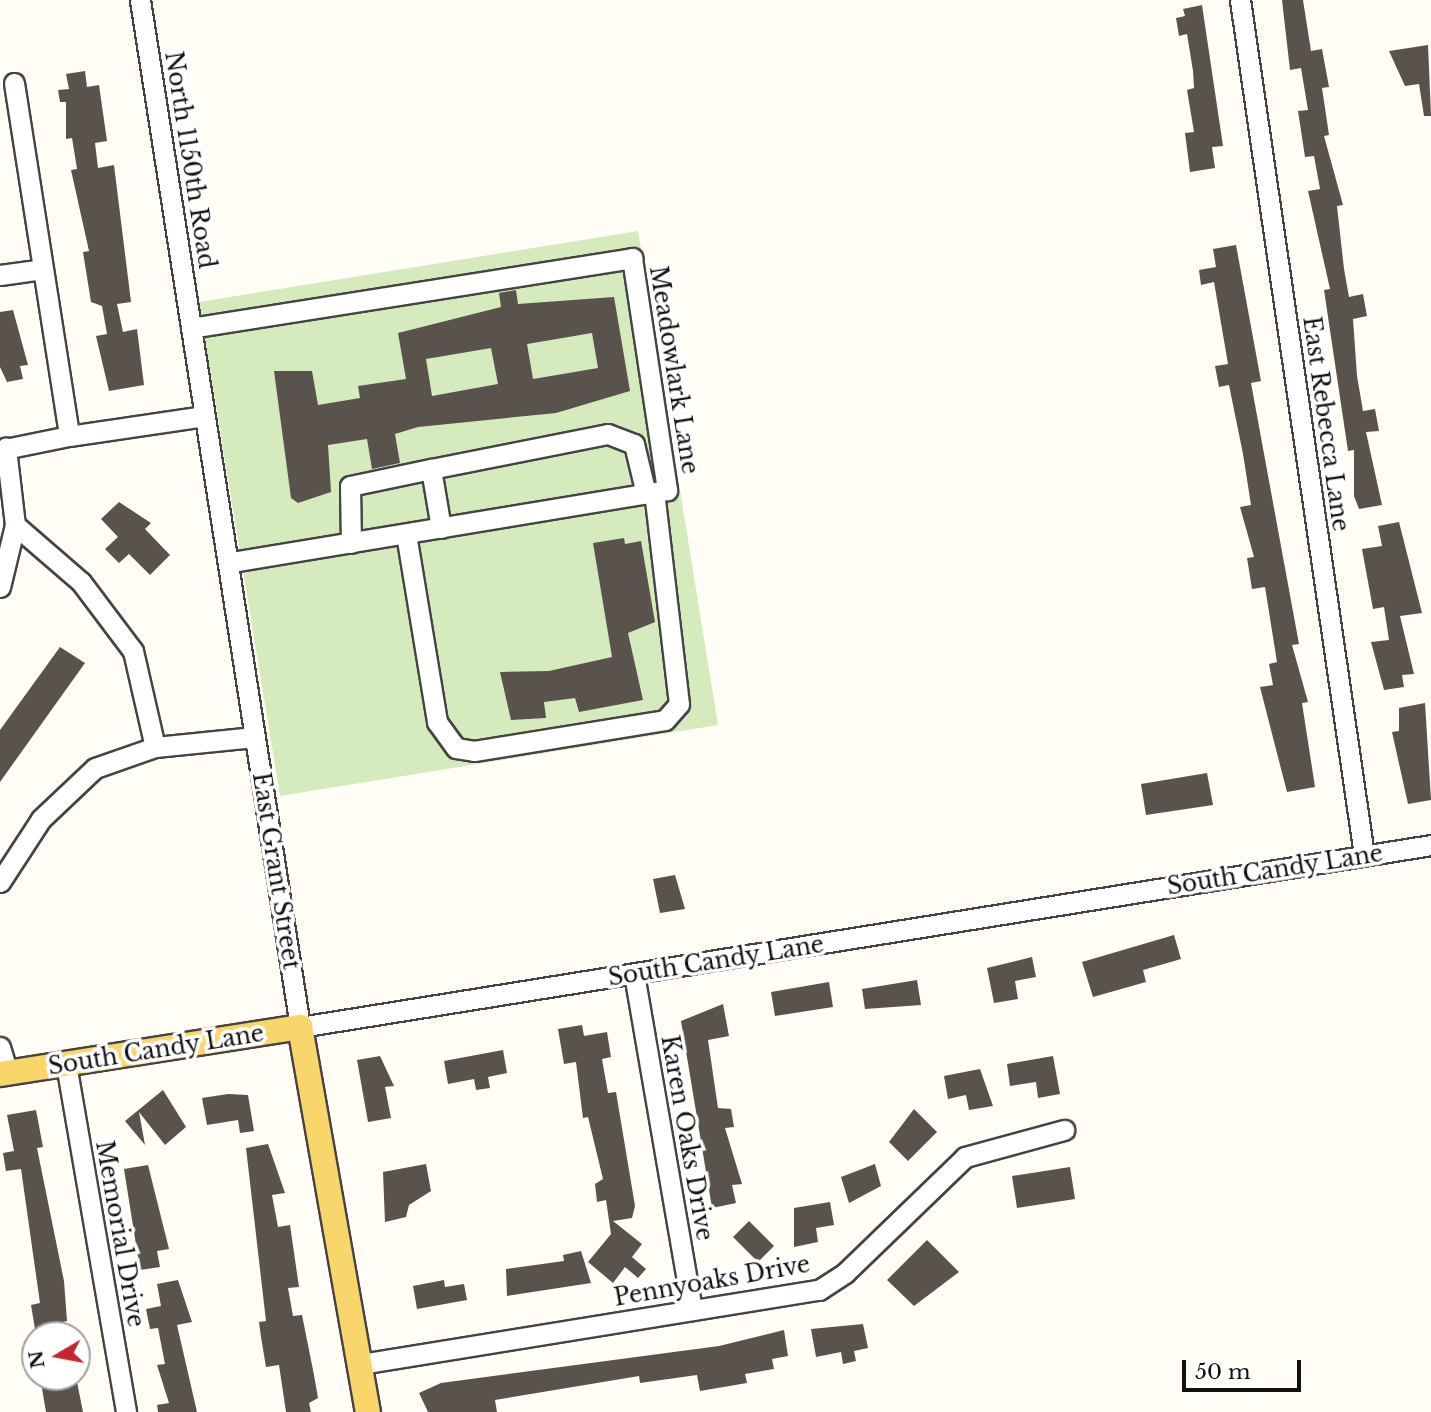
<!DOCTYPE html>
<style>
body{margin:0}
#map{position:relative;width:1431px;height:1412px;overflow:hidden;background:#fffdf5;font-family:"Libre Baskerville",serif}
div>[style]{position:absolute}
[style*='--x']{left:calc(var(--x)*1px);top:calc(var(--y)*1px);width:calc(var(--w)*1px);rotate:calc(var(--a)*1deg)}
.green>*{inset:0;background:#d5ebbd}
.building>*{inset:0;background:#5a524d}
.roads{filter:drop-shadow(2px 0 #444) drop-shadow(-2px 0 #444) drop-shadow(0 2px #444) drop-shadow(0 -2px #444)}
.minor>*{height:19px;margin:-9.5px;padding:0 9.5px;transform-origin:9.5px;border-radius:9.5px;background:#fff}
.major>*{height:24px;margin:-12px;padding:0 12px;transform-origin:12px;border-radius:12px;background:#f9d66b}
span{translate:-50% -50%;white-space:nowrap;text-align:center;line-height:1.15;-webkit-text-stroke:7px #fff;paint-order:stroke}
.street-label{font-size:23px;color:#111}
.north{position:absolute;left:21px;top:1321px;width:70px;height:70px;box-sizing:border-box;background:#fff;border:2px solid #a0a0a0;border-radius:50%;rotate:260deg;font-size:19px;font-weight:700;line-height:28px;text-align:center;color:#111}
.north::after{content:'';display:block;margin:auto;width:24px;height:32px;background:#c4262e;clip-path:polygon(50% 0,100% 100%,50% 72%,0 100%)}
.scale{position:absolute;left:1182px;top:1360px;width:119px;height:32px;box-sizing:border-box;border:4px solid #111;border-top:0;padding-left:9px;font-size:21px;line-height:24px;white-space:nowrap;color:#111;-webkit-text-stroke:5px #fff;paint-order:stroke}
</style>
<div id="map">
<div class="green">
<div style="clip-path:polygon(638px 231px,718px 725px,280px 796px,199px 302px)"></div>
</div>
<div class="building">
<div style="clip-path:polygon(1282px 0,1303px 0,1311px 51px,1322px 49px,1329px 87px,1322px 88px,1329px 135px,1324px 136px,1343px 205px,1337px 206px,1344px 269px,1349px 297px,1363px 294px,1367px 316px,1353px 319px,1357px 376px,1363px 411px,1375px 409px,1379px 431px,1366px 432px,1382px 505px,1359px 509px,1354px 496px,1354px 450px,1348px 451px,1324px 290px,1330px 289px,1308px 191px,1320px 189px,1314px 156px,1305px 157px,1298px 111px,1308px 110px,1301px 68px,1290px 70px)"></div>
<div style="clip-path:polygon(1202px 5px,1223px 146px,1212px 147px,1215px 168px,1190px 172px,1185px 133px,1194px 132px,1187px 90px,1194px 88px,1193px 71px,1187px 34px,1179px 36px,1176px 18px,1185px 16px,1183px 9px)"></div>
<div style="clip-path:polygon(1428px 45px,1431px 116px,1424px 116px,1419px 84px,1405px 86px,1389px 51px)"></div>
<div style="clip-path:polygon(85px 71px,87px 87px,99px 85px,107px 141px,95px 143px,98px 168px,114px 165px,131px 302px,117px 304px,123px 332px,137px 329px,144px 385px,109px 391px,96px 336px,107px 334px,102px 306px,91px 302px,83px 252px,89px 251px,71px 170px,77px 169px,72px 138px,66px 139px,66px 102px,60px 102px,58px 90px,69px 89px,66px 74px)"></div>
<div style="clip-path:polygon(1236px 245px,1261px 381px,1251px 383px,1299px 644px,1292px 645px,1308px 702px,1302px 703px,1315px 787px,1287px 792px,1260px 687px,1273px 685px,1269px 664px,1277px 662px,1265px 587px,1252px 589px,1247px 558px,1254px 557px,1240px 507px,1251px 505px,1243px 454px,1229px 385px,1219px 387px,1215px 366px,1228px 364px,1214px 282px,1201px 285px,1199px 270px,1216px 267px,1213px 249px)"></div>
<div style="clip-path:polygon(evenodd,516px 290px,518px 304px,614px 297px,630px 391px,556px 413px,418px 427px,395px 434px,400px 463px,372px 469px,367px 439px,328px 445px,331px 492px,298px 503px,291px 498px,274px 371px,312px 371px,318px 405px,360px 398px,358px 386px,406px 379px,398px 333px,501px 307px,499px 293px,516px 290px,592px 333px,598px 368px,533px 379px,527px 344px,592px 333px,516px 290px,491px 348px,498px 384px,432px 396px,426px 359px,491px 348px)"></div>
<div style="clip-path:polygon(13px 310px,28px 365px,20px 366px,23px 379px,7px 382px,0 367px,0 312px)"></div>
<div style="clip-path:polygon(119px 502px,151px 523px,145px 529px,170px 555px,150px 575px,129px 554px,119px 563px,105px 549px,118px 537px,101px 519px)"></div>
<div style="clip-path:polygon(1399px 522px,1422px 613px,1400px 616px,1414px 674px,1402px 675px,1404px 687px,1384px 690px,1371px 642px,1389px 640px,1384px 607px,1373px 609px,1362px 549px,1382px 546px,1378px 526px)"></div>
<div style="clip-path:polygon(624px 538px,625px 544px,641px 541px,655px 622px,628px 633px,643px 700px,579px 712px,575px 698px,544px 702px,546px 718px,511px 720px,500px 672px,549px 671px,612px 657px,593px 543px)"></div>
<div style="clip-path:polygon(60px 647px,85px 663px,0 782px,0 730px)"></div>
<div style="clip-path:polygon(1425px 703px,1431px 800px,1408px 804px,1392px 732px,1399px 731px,1399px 708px)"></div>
<div style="clip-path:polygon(1207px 773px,1213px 805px,1146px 815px,1141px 784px)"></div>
<div style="clip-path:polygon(675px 875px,685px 909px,660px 913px,653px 879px)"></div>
<div style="clip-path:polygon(1174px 935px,1181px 959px,1143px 970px,1146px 982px,1093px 997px,1082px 962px)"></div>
<div style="clip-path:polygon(1032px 957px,1036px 977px,1015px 981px,1018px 999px,994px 1003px,987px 968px)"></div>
<div style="clip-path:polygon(917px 980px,921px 1005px,865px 1009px,862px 989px)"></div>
<div style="clip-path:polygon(829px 982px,833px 1007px,775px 1016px,771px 992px)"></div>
<div style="clip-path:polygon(723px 1004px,729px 1036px,708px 1040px,718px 1108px,731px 1109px,734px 1127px,725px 1128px,742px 1184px,732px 1185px,736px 1203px,712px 1208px,681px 1021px)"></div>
<div style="clip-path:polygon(582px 1025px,584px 1036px,607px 1032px,611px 1057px,602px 1059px,608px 1093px,616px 1092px,635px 1206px,632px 1218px,613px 1221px,642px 1244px,632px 1257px,646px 1269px,638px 1278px,625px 1267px,613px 1283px,588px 1262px,611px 1234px,606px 1200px,597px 1202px,595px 1184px,603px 1179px,588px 1117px,583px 1118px,576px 1062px,564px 1064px,558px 1029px)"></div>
<div style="clip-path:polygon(503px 1050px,507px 1073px,488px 1077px,490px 1088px,476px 1090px,474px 1079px,448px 1084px,444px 1061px)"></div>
<div style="clip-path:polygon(380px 1056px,394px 1086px,385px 1087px,391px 1118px,368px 1122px,357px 1060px)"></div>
<div style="clip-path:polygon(1053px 1056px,1060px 1094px,1038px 1098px,1036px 1082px,1010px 1086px,1007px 1064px)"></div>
<div style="clip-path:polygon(980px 1069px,993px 1106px,969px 1110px,966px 1095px,948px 1099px,944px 1076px)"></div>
<div style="clip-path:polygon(163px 1090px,186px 1127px,165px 1145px,139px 1112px,145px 1145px,125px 1121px)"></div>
<div style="clip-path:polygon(228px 1094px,248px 1095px,254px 1131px,240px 1133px,238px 1120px,207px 1125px,202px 1098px)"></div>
<div style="clip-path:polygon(914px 1109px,937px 1132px,908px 1161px,889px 1142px)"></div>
<div style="clip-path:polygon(36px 1110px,43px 1147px,37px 1148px,64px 1281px,67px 1321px,54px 1324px,56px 1335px,36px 1335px,31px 1305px,40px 1303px,21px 1169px,6px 1171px,3px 1153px,14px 1151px,7px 1115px)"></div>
<div style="clip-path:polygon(268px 1144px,285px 1193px,272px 1195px,278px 1227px,290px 1225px,299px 1287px,288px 1288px,293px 1316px,302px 1315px,314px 1375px,318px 1398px,309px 1403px,311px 1412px,286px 1412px,279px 1365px,266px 1367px,261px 1337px,259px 1322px,266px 1321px,246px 1148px)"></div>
<div style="clip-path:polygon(426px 1164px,431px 1191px,409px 1205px,406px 1217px,385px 1222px,383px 1172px)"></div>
<div style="clip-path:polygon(875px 1164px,881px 1186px,849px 1203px,841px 1177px)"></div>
<div style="clip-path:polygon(148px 1165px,169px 1249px,157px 1251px,160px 1267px,140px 1270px,124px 1169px)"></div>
<div style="clip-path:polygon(1070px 1167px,1075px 1199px,1017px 1208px,1012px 1176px)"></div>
<div style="clip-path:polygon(830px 1202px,834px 1225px,816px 1228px,818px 1242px,794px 1247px,794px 1208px)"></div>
<div style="clip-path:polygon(749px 1221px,774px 1246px,758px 1262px,733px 1237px)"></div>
<div style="clip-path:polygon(927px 1240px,959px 1272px,914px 1306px,887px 1280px)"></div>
<div style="clip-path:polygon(581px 1251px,591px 1283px,507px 1296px,506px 1269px,564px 1261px,563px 1255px)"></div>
<div style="clip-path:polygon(178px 1280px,192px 1322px,177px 1325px,197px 1412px,158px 1412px,157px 1405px,169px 1403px,157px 1365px,165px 1364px,158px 1328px,150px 1329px,146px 1309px,161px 1306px,157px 1284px)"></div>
<div style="clip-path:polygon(444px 1280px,445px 1287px,464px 1284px,467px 1300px,417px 1309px,413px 1286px)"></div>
<div style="clip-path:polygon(863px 1324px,868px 1348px,854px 1351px,856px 1361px,843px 1364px,841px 1352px,816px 1357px,811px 1329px)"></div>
<div style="clip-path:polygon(784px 1330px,788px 1356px,772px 1359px,774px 1369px,745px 1374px,747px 1383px,700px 1391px,697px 1375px,640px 1383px,639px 1376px,495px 1400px,497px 1412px,428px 1412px,419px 1393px,441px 1383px,719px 1346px)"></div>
<div style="clip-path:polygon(40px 1377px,76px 1377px,83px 1412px,46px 1412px)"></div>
</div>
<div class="roads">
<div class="minor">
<div style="--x:140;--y:0;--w:1039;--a:81.14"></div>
<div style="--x:300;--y:1027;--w:1146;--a:-9.14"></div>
<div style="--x:1240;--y:0;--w:864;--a:81.75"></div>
<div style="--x:14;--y:83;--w:357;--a:81.1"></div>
<div style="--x:69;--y:436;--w:137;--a:-8.4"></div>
<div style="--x:0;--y:275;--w:43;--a:-7.9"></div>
<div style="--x:191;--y:328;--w:447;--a:-9"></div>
<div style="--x:632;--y:258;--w:235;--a:81.4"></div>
<div style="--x:667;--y:490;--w:445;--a:170.6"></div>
<div style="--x:0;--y:450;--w:70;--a:-11.5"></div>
<div style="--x:15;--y:525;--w:87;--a:40.8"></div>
<div style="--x:81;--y:582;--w:86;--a:53"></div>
<div style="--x:133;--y:651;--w:98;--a:77.1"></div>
<div style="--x:441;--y:528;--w:60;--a:-99.6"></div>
<div style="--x:431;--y:469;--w:180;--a:-11.2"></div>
<div style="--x:608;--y:434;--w:28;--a:21"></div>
<div style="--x:634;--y:444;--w:51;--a:76.5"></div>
<div style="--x:406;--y:534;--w:191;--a:80.6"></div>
<div style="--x:437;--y:722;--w:32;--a:54"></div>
<div style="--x:456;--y:748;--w:18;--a:9"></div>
<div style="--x:474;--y:751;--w:193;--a:-9.2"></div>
<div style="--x:665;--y:720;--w:21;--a:-49"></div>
<div style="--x:679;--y:704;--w:213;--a:-96.7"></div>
<div style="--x:351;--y:543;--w:57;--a:-91"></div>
<div style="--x:350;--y:486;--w:83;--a:-11.9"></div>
<div style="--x:0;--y:587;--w:64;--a:-76.4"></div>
<div style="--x:15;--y:525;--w:78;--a:-96.7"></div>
<div style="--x:0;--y:882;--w:75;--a:-56.9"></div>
<div style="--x:41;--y:819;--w:74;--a:-43.4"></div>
<div style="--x:95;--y:768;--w:64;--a:-19.3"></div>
<div style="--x:155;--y:747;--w:100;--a:-5.8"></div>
<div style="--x:634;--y:974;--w:341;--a:80.2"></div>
<div style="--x:0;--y:1047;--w:27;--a:73"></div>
<div style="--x:66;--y:1064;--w:353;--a:80.2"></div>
<div style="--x:360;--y:1364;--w:465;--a:-9.2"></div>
<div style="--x:819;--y:1290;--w:31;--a:-33"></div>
<div style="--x:845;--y:1273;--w:167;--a:-44"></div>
<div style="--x:965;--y:1157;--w:103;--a:-15.3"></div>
</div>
<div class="major">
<div style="--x:0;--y:1074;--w:304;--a:-8.9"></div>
<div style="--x:300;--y:1027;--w:391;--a:80"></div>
</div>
</div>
<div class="street-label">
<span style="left:190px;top:160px;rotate:81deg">North 1150th Road</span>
<span style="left:674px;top:370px;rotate:81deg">Meadowlark Lane</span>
<span style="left:1326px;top:424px;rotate:82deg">East Rebecca Lane</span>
<span style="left:1275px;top:870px;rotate:-9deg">South Candy Lane</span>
<span style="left:276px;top:871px;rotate:81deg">East Grant Street</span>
<span style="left:716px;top:961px;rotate:-9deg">South Candy Lane</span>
<span style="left:156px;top:1050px;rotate:-9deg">South Candy Lane</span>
<span style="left:687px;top:1138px;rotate:80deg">Karen Oaks Drive</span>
<span style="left:120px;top:1234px;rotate:80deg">Memorial Drive</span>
<span style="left:712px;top:1281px;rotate:-10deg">Pennyoaks Drive</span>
</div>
<div class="north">N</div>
<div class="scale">50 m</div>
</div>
